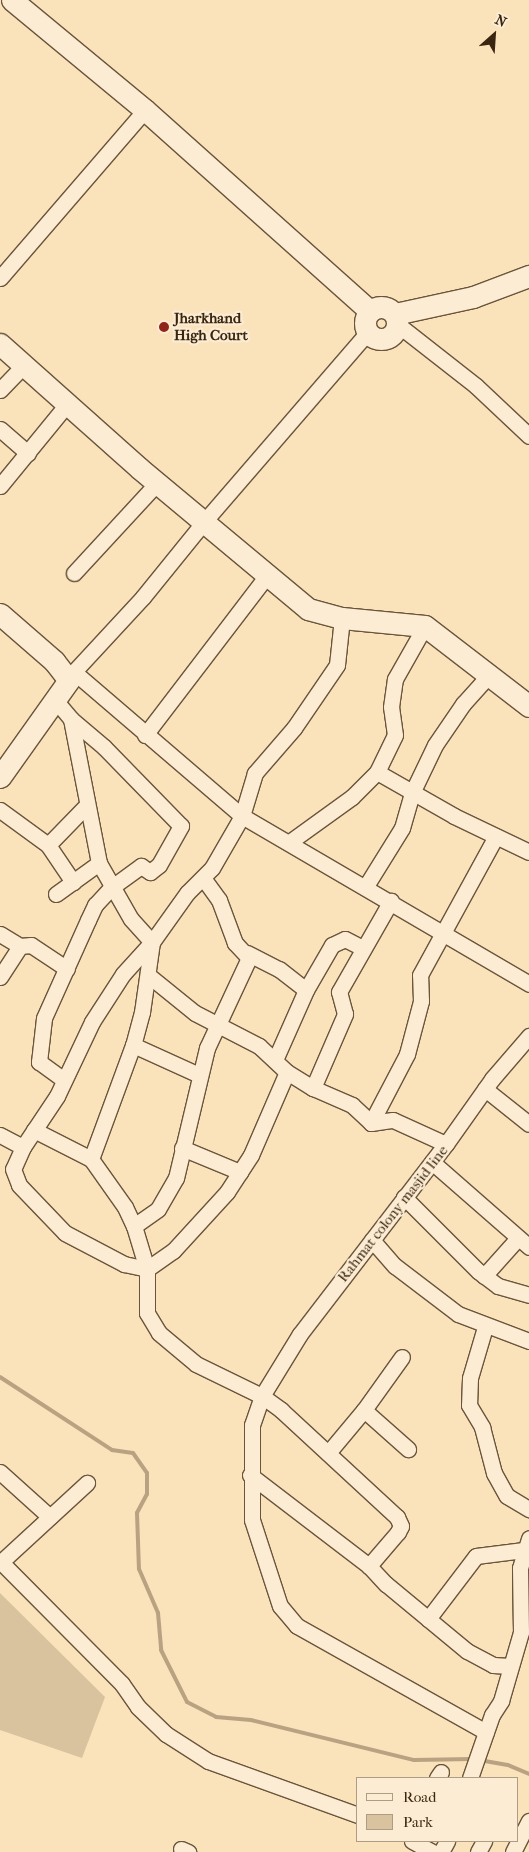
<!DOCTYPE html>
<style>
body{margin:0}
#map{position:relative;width:529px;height:1852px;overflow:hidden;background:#fae2bb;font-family:"IM FELL French Canon",serif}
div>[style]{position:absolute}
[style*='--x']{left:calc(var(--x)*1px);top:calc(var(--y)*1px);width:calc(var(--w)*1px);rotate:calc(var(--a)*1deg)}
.green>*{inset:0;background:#d9c29e}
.stream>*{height:4px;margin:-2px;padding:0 2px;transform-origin:2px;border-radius:2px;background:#b9a281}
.roads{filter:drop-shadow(1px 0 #6a553b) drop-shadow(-1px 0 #6a553b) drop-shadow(0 1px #6a553b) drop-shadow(0 -1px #6a553b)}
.street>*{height:15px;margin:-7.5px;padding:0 7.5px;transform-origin:7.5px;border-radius:7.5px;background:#fcecd3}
.secondary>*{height:21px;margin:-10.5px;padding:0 10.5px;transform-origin:10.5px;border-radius:10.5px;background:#fcecd3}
.secondary>.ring{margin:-10.5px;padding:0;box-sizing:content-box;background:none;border:21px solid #fcecd3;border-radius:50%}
.dots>*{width:14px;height:14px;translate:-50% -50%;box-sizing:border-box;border:2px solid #fcecd3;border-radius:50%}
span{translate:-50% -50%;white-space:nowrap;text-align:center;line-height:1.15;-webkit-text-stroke:4.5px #fcecd3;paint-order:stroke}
.poi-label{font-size:15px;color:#3a2610;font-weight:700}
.left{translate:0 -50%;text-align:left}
.street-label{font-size:15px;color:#3a2610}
.legend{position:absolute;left:356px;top:1777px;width:162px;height:65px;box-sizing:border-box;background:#fcecd3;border:1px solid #ae9d85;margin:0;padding:6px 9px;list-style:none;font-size:15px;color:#3a2610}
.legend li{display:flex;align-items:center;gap:10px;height:25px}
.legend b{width:25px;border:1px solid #ae9d85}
.north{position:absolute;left:469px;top:10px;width:50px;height:50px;-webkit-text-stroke:4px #fcecd3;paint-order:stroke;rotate:26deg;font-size:14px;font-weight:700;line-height:20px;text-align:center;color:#3a2610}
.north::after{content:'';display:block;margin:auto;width:18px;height:22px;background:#3a2610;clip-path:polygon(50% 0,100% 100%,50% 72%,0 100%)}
</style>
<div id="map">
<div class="green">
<div style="clip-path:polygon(0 1593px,105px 1697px,82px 1758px,0 1730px)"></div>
</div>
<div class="stream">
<div style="--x:0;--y:1377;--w:134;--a:33.1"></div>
<div style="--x:112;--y:1450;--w:21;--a:8"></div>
<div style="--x:133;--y:1453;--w:24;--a:55"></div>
<div style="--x:147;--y:1473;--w:21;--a:90"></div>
<div style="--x:147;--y:1494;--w:21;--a:118"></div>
<div style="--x:137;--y:1513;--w:56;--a:88"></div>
<div style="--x:139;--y:1569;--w:48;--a:66.6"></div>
<div style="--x:158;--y:1613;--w:37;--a:85"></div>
<div style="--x:161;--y:1650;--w:58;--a:63.4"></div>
<div style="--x:187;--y:1702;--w:33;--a:27"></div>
<div style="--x:216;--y:1717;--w:35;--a:5"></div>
<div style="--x:251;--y:1720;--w:168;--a:13.8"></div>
<div style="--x:414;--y:1760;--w:58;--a:-1"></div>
<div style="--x:479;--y:1760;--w:29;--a:10"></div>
<div style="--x:508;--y:1765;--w:23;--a:23"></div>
</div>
<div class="roads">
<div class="street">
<div style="--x:0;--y:278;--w:222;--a:-49.2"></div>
<div style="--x:397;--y:324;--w:100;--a:38.1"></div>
<div style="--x:476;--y:386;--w:73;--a:43.3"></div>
<div style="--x:0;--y:390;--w:35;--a:-46"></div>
<div style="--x:0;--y:429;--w:37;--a:41"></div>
<div style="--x:0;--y:486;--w:106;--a:-50.7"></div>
<div style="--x:74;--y:573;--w:122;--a:-47.3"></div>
<div style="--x:342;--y:618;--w:47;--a:96.1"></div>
<div style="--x:337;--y:665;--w:76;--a:124.3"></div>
<div style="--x:294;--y:728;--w:60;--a:130.9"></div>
<div style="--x:255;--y:773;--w:45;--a:106.8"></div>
<div style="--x:242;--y:816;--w:60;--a:120"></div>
<div style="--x:212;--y:868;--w:35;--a:135"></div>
<div style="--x:187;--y:893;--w:60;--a:125.5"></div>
<div style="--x:152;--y:942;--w:71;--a:98.1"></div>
<div style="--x:142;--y:1012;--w:34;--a:105"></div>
<div style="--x:133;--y:1045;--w:121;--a:110.2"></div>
<div style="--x:91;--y:1159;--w:59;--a:54.7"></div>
<div style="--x:125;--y:1207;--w:21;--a:65"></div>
<div style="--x:134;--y:1226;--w:45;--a:73.2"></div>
<div style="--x:147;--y:1269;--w:44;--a:90"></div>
<div style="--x:147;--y:1313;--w:23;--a:59"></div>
<div style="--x:159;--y:1333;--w:48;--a:40"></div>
<div style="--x:196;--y:1364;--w:73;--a:25.9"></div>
<div style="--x:262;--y:1396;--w:24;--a:36"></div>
<div style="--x:281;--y:1410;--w:158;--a:42.7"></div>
<div style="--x:397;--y:1517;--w:10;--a:66"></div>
<div style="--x:401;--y:1526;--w:7;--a:117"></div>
<div style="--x:398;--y:1532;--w:45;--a:130.5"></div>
<div style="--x:74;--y:672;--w:221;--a:40.6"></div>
<div style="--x:242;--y:816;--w:333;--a:30.3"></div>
<div style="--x:69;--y:677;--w:109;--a:-47.2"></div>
<div style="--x:143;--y:597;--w:95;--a:-51"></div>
<div style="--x:203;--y:523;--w:252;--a:-49.2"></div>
<div style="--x:56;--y:701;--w:23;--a:50"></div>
<div style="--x:71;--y:719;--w:147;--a:79"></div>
<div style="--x:99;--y:863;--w:64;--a:60.3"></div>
<div style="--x:131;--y:919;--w:31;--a:48"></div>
<div style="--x:152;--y:942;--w:43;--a:132.2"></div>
<div style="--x:123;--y:974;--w:57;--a:122.9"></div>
<div style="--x:92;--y:1022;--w:82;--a:115.3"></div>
<div style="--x:57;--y:1096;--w:61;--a:123.7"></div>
<div style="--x:23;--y:1147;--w:24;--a:114"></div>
<div style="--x:13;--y:1169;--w:17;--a:69"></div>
<div style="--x:19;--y:1185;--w:66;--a:46.2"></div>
<div style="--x:65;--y:1233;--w:67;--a:27.7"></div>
<div style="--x:124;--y:1264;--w:24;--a:12"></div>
<div style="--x:147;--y:1269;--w:32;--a:-35"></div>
<div style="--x:173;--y:1251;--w:80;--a:-47.5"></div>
<div style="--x:227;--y:1192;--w:44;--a:-57"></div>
<div style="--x:251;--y:1155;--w:90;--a:-66.6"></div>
<div style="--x:145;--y:735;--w:199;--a:-52.6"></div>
<div style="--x:377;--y:772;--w:89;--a:29.7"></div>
<div style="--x:454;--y:816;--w:83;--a:25.6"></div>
<div style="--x:0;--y:810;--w:59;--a:36.1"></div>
<div style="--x:48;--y:845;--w:45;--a:56"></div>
<div style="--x:291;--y:841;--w:75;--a:-35.8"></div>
<div style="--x:352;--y:797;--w:35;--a:-45"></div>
<div style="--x:377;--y:772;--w:41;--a:-64.1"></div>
<div style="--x:395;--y:735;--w:28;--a:-98"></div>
<div style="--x:391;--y:707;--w:28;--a:-82"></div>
<div style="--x:395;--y:679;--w:61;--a:-60.5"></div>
<div style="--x:48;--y:845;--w:54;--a:-45.7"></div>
<div style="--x:366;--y:886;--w:68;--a:-58.2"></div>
<div style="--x:402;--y:828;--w:36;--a:-74"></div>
<div style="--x:412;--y:793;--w:53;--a:-64.4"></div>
<div style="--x:435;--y:745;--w:50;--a:-55.7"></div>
<div style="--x:463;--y:704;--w:40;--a:-48"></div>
<div style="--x:56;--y:894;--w:53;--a:-35.8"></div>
<div style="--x:0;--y:934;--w:23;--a:31"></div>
<div style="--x:20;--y:946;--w:11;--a:-5"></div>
<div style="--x:31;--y:945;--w:43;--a:33.7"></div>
<div style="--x:247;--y:953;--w:36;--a:27"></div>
<div style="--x:279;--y:969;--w:34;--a:38"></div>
<div style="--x:148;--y:975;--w:60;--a:39"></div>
<div style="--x:195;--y:1013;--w:72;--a:27.3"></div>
<div style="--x:259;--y:1046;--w:38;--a:43"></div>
<div style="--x:287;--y:1072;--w:31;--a:32"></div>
<div style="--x:313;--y:1088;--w:43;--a:23.6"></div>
<div style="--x:352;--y:1105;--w:26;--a:43"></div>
<div style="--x:371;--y:1123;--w:22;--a:-8"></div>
<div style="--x:393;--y:1120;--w:58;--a:24.4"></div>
<div style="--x:0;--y:977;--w:37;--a:-57"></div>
<div style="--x:133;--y:1045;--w:72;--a:24.4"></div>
<div style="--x:275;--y:1060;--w:77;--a:-66.1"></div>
<div style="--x:306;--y:990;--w:52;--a:-60"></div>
<div style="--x:332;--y:945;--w:14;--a:-25"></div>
<div style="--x:345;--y:939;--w:20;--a:27"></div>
<div style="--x:64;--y:1080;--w:31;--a:-144"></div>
<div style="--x:39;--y:1062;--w:44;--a:-83.5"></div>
<div style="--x:44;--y:1018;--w:107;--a:-65.8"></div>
<div style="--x:88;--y:920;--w:17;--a:-65"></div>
<div style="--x:95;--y:905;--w:25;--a:-47"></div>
<div style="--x:112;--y:887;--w:36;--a:-36"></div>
<div style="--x:141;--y:866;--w:11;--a:34"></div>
<div style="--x:150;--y:872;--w:11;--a:-38"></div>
<div style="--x:159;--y:865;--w:45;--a:-60.6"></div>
<div style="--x:181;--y:826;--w:110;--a:-134.3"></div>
<div style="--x:104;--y:747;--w:43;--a:-139.7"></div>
<div style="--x:313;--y:1088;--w:81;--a:-66.6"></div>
<div style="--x:345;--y:1014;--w:23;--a:-105"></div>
<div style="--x:339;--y:992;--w:105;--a:-60.3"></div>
<div style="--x:485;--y:1089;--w:56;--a:38.5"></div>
<div style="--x:371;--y:1123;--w:78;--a:-62.4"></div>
<div style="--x:407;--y:1054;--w:55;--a:-75.2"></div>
<div style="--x:421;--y:1001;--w:26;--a:-92"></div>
<div style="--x:420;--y:975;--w:158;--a:-61.3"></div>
<div style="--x:34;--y:1130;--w:64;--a:27"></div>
<div style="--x:0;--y:1135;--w:26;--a:28"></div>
<div style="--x:182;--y:1148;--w:63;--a:22.5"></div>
<div style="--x:432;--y:1162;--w:129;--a:41.2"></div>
<div style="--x:404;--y:1197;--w:105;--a:45"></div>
<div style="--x:478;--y:1271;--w:25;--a:37"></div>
<div style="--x:498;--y:1286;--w:32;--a:16"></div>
<div style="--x:134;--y:1226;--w:29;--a:-35"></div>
<div style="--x:158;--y:1209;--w:36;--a:-60"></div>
<div style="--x:176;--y:1178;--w:134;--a:-76.6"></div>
<div style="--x:207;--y:1048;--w:99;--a:-65"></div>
<div style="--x:249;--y:958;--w:21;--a:-133"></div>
<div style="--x:235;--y:943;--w:46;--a:-110.4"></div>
<div style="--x:219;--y:900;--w:26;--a:-126"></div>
<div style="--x:372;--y:1240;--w:35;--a:49"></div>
<div style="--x:395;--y:1266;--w:79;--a:37.3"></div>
<div style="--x:458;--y:1314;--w:76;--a:20.8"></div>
<div style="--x:484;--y:1276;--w:51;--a:-48.2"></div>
<div style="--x:485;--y:1327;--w:53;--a:106.4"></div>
<div style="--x:470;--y:1378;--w:27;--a:92"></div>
<div style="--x:469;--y:1405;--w:26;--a:59"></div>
<div style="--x:482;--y:1427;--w:48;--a:75.4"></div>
<div style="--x:494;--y:1473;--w:26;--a:61"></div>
<div style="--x:507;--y:1496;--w:26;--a:31"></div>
<div style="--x:364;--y:1410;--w:59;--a:41.6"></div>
<div style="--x:328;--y:1453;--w:56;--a:-50.1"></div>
<div style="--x:364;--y:1410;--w:65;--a:-54.4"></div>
<div style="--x:0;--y:1472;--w:67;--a:42"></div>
<div style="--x:250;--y:1475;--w:150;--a:37.4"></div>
<div style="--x:369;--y:1566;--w:25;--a:47"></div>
<div style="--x:386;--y:1584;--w:105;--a:39.6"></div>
<div style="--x:467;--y:1651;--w:30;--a:28"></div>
<div style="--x:493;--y:1665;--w:17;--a:3"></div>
<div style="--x:0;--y:1561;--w:173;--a:45.2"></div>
<div style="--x:122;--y:1684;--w:28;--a:55"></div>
<div style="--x:138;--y:1707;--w:39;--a:44"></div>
<div style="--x:166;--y:1734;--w:50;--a:32.7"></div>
<div style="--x:208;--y:1761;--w:159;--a:19.8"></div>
<div style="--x:1;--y:1562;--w:117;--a:-42.6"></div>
<div style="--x:428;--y:1619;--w:79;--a:-52.7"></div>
<div style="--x:476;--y:1556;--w:48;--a:-7.1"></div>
<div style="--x:486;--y:1732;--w:217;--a:-150.7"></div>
<div style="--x:297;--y:1626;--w:26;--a:-130"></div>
<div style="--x:280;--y:1606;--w:90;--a:-108"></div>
<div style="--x:252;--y:1520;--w:95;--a:-90"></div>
<div style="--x:252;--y:1425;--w:31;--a:-71"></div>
<div style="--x:262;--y:1396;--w:73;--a:-58.5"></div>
<div style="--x:300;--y:1334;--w:240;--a:-52.5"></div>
<div style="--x:446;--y:1144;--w:80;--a:-54.7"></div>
<div style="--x:492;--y:1079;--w:57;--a:-49.3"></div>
<div style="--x:437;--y:1778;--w:7;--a:-56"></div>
<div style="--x:470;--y:1778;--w:67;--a:-70.8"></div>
<div style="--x:492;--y:1715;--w:17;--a:-57"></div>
<div style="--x:501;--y:1701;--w:72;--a:-73.8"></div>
<div style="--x:521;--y:1632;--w:64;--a:-90.9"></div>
<div style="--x:520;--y:1568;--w:31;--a:-73"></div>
<div style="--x:412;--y:1841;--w:24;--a:28"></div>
<div style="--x:181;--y:1849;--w:8;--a:23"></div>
<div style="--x:441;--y:1852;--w:13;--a:-61"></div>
<div style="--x:478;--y:1852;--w:13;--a:-61"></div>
<div style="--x:513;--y:1852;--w:35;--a:-63"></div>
</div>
<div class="secondary">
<div style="--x:12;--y:0;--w:173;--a:39.6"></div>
<div style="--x:145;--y:110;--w:302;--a:41.8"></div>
<div class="ring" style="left:365px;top:307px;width:11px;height:11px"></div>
<div style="--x:395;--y:314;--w:80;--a:-12.3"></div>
<div style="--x:473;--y:297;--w:60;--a:-20.6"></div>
<div style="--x:0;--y:344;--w:186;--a:41.7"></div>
<div style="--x:139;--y:468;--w:220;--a:39.8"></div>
<div style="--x:308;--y:609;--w:35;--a:15"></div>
<div style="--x:342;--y:618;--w:83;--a:5.5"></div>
<div style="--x:425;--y:626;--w:131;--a:37.6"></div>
<div style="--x:0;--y:614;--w:72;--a:41"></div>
<div style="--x:54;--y:661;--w:24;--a:52"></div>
<div style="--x:69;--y:680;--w:119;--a:125.4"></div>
</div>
</div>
<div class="dots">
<div style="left:164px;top:327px;background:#8f2418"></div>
</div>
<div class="poi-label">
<span class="left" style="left:174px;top:327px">Jharkhand<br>High Court</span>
</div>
<div class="street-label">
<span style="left:393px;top:1214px;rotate:-52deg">Rahmat colony masjid line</span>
</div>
<ul class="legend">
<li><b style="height:6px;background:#fcecd3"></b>Road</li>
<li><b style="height:14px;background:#d9c29e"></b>Park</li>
</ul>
<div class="north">N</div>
</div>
